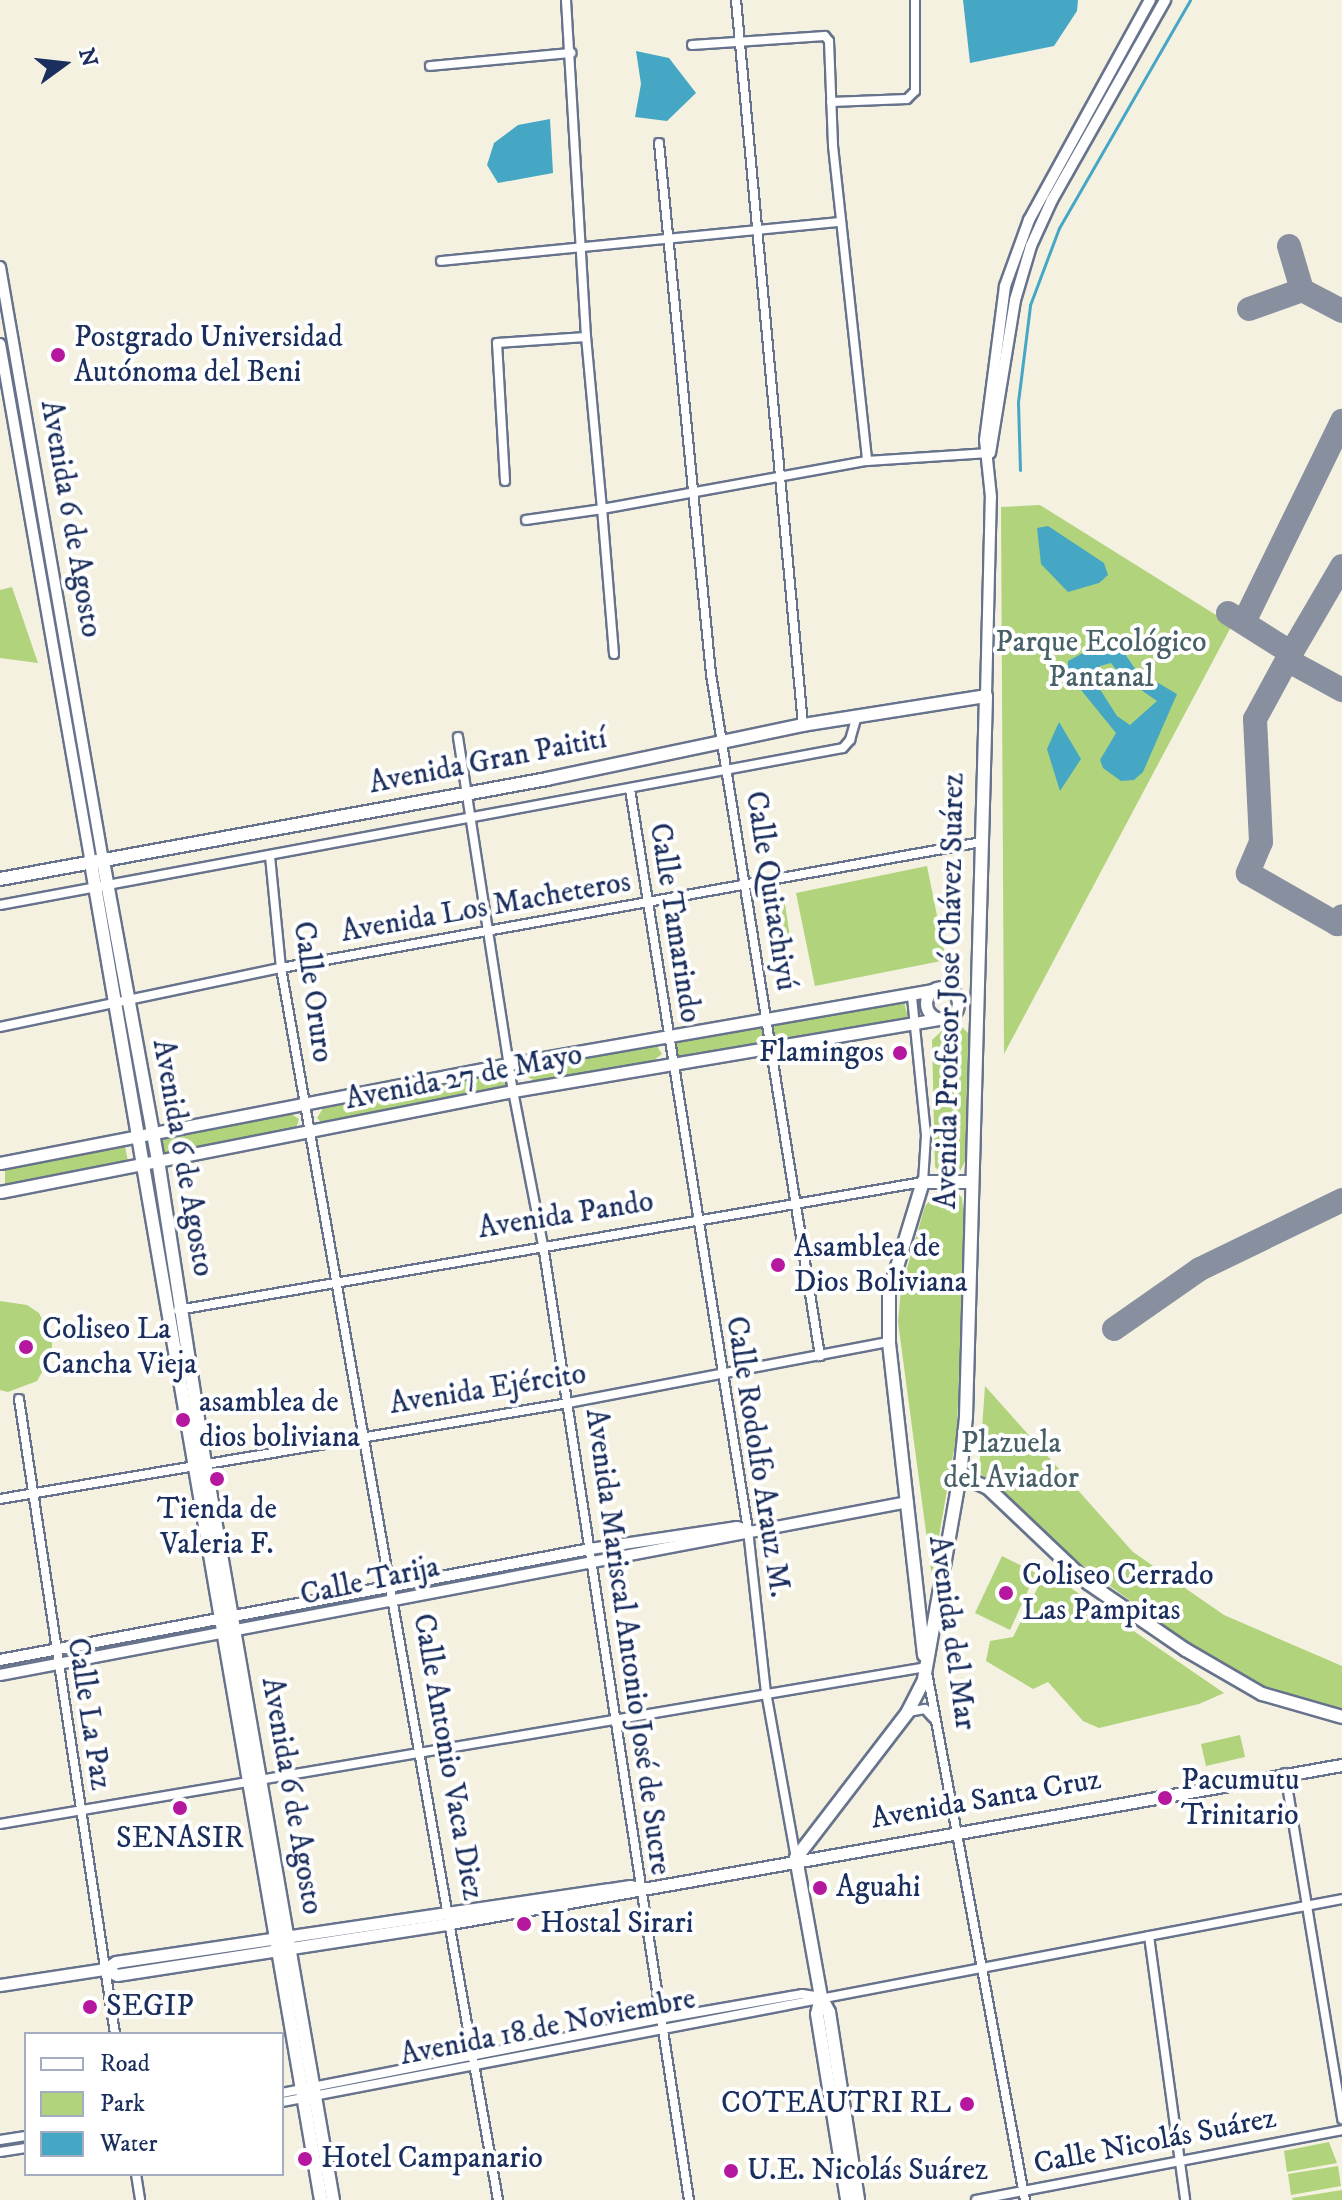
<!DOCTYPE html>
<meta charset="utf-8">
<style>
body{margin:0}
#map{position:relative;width:1342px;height:2200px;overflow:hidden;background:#f5f1e1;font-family:"IM FELL DW Pica",serif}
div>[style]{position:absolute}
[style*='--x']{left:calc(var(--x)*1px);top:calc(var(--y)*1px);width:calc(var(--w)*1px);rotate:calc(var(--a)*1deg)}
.green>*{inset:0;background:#b0d37b}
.water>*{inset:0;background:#45a7c4}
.stream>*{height:3px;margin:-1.5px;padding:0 1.5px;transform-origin:1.5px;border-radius:1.5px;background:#45a7c4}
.taxiway>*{height:24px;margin:-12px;padding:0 12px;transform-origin:12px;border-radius:12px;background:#8890a0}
.roads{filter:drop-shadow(2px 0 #67738c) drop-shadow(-2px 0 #67738c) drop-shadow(0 2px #67738c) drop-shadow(0 -2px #67738c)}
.minor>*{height:8px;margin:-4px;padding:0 4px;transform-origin:4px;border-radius:4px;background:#fff}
.tertiary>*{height:10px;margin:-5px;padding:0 5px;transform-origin:5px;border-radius:5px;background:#fff}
.secondary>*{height:11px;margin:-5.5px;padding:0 5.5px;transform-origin:5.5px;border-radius:5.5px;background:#fff}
.secondary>.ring{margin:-5.5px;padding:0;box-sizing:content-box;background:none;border:11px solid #fff;border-radius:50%}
.primary>*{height:12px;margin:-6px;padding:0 6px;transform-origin:6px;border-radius:6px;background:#fff}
.dots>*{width:22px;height:22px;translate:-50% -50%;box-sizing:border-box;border:4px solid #fff;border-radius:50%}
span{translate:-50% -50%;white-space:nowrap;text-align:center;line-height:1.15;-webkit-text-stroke:8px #fff;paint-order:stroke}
.poi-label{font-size:30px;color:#1b2f5e}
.left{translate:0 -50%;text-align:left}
.right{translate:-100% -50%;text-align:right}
.street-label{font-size:30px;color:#1b2f5e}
.park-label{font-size:30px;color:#486067}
.legend{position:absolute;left:24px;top:2032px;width:260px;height:144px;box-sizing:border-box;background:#fff;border:2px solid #a4acbf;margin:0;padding:10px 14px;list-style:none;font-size:24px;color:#1b2f5e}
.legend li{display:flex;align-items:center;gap:16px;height:40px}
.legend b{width:40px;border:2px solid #a4acbf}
.north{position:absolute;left:24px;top:24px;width:80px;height:80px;-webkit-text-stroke:6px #fff;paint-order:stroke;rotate:75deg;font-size:22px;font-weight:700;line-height:32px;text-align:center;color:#1b2f5e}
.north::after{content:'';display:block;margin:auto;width:28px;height:36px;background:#1b2f5e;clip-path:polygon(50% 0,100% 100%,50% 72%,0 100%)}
</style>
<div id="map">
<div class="green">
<div style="clip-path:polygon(1040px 505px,1232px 625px,1004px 1054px,1001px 507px)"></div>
<div style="clip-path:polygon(12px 587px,38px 663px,0 658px,0 590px)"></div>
<div style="clip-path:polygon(927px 866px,946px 960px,815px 986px,796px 893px)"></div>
<div style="clip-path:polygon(784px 898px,790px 937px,769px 940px,762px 902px)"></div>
<div style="clip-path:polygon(903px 998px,909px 1022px,773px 1044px,772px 1021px)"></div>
<div style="clip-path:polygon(763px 1023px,766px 1046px,675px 1059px,671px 1039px)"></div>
<div style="clip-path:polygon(961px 1026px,974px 1039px,968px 1156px,960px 1171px,942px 1174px,935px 1167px,932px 1040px,946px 1027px)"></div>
<div style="clip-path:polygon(655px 1043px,662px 1054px,649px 1064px,535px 1081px,528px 1077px,531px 1063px)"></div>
<div style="clip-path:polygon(498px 1073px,507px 1079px,506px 1088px,322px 1123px,317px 1118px,325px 1105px)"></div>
<div style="clip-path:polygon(291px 1114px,299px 1119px,296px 1129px,162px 1156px,158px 1138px)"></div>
<div style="clip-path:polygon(125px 1146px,128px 1162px,9px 1187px,5px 1183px,5px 1166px)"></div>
<div style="clip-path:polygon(954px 1188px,962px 1198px,964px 1218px,957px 1432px,932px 1577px,898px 1322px,901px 1289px,925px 1206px,941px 1189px)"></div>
<div style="clip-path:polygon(0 1301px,27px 1305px,39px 1313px,52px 1339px,52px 1355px,37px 1381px,8px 1392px,0 1390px)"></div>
<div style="clip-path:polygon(985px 1386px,1133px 1552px,1224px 1615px,1342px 1666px,1342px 1713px,1262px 1689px,1212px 1661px,1045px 1538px,979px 1472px)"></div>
<div style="clip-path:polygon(1002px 1556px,1036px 1573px,1010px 1630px,975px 1613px)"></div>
<div style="clip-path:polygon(1046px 1571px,1224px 1693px,1199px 1704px,1099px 1728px,1083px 1721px,1048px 1682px,1033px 1689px,986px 1661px,990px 1641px,1013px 1637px)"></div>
<div style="clip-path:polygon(1240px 1735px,1245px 1757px,1206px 1766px,1201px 1744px)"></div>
<div style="clip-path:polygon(1329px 2142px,1337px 2163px,1287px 2172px,1284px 2151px)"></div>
<div style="clip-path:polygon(1338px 2166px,1341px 2186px,1291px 2195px,1288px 2174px)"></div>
<div style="clip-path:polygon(1342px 2190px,1342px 2200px,1293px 2200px,1292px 2198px)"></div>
</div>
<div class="water">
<div style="clip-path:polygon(963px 0,1078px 0,1077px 11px,1054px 46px,970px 63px)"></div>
<div style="clip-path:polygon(636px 51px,669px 58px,696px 93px,667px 121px,635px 117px,641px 84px)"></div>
<div style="clip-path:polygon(550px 119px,553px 173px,498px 183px,487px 165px,494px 143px,518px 125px)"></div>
<div style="clip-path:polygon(1048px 526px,1104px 563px,1108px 575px,1099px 583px,1068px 592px,1041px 564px,1037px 528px)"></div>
<div style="clip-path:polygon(evenodd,1096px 635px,1113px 637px,1136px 670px,1177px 694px,1143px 772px,1134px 780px,1121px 781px,1103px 768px,1100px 760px,1116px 733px,1068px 674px,1068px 661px,1083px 653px,1096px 635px,1111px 663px,1121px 676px,1157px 701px,1130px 725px,1117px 716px,1094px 680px,1100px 666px,1111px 663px)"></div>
<div style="clip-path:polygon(1059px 722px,1081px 759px,1060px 791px,1047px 749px)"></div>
</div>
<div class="stream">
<div style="--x:1020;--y:470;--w:68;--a:-91.7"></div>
<div style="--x:1018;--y:402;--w:98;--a:-82.9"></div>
<div style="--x:1030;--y:305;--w:82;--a:-69.4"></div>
<div style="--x:1059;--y:228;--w:263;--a:-60.1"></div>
</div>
<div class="taxiway">
<div style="--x:1289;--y:246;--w:46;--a:73.5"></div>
<div style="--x:1302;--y:290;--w:45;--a:27.7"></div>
<div style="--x:1249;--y:309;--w:56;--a:-19.7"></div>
<div style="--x:1342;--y:566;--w:109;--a:120.3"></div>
<div style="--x:1287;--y:660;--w:63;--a:28.6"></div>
<div style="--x:1228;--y:613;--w:73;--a:32.2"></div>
<div style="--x:1244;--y:622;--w:224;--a:-64"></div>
<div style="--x:1287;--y:660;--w:67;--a:118.5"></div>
<div style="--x:1255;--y:719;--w:123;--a:87.2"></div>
<div style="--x:1261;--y:842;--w:34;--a:113"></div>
<div style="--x:1248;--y:873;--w:103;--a:29.8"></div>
<div style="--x:1337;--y:924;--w:9;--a:-58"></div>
<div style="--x:1114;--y:1329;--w:105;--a:-34.9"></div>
<div style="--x:1200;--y:1269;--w:158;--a:-25.9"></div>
</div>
<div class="roads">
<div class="minor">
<div style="--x:736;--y:0;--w:728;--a:84.72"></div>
<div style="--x:692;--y:45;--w:133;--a:-3.9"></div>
<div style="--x:825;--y:36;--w:6;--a:51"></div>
<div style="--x:829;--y:41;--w:105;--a:87.8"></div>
<div style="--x:833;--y:146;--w:317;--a:83.8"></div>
<div style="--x:430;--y:66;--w:142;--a:-5.3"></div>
<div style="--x:831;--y:102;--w:76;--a:-2.3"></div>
<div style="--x:907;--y:99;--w:11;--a:-45"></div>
<div style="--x:915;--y:91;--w:91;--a:-90"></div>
<div style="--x:659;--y:143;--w:534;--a:84.41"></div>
<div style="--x:711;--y:674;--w:691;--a:80.92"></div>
<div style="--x:441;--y:261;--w:402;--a:-5.6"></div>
<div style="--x:505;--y:481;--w:138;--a:-93.3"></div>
<div style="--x:497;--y:343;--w:89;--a:-3.9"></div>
<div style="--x:586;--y:337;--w:338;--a:-93.4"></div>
<div style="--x:526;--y:520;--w:77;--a:-8.2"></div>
<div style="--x:602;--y:509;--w:173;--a:-95.3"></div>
<div style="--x:614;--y:654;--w:145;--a:-94.7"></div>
<div style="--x:602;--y:509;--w:269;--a:-10.3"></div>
<div style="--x:867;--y:461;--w:122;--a:-3.8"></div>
<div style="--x:458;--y:737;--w:358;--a:81.2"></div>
<div style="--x:513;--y:1091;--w:157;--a:79"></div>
<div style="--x:543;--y:1245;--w:966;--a:81.31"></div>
<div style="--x:630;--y:789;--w:750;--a:80.95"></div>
<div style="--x:748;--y:1530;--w:163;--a:83.7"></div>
<div style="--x:766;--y:1692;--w:169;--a:79.8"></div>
<div style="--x:270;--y:856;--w:113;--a:84.4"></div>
<div style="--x:281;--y:968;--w:1251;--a:80.01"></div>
<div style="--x:0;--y:905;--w:857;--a:-10.55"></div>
<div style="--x:843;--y:748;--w:11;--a:-49"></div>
<div style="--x:850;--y:740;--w:25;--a:-74"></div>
<div style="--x:0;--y:1027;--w:287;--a:-11.9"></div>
<div style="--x:281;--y:968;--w:711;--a:-10.2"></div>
<div style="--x:178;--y:1310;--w:756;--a:-9.75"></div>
<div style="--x:923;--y:1182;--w:47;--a:-86.3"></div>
<div style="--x:926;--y:1135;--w:140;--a:-95.8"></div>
<div style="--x:19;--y:1399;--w:642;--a:81.4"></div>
<div style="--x:0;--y:1499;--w:576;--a:-9.59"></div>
<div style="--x:568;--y:1403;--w:327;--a:-10.8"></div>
<div style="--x:908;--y:1712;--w:17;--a:-10"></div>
<div style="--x:925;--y:1709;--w:12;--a:48"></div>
<div style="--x:1285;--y:1773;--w:351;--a:80.6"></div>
<div style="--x:0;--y:1824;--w:939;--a:-9.62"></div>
<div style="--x:926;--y:1667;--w:542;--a:79.48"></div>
<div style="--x:1149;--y:1936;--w:266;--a:82.2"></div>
<div style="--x:282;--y:2093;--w:384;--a:-11.1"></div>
<div style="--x:659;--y:2019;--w:145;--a:-9.9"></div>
<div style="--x:802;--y:1994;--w:18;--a:9"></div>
<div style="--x:282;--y:2102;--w:1079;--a:-10.84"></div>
<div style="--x:0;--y:2140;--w:26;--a:-9"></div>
<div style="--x:0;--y:2152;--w:26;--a:-9"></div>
<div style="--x:136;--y:2174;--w:26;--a:81"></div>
<div style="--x:976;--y:2200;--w:373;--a:-10.8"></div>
</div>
<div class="tertiary">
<div style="--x:0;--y:267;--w:603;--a:80.16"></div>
<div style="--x:0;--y:344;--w:527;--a:80.06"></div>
<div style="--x:990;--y:453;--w:155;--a:-80.7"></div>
<div style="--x:1015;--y:300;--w:56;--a:-73.5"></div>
<div style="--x:1031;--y:246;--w:51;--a:-65.5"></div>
<div style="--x:1052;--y:200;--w:230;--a:-60.5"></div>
<div style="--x:986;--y:696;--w:199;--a:-88.6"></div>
<div style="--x:991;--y:497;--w:57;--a:-96"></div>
<div style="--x:985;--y:440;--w:155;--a:-82.6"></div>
<div style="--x:1005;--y:286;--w:70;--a:-70"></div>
<div style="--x:1029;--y:220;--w:251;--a:-61.2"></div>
<div style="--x:0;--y:1660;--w:600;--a:-10.65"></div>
<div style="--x:590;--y:1549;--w:149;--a:-8.5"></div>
<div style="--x:737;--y:1527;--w:11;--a:15"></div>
<div style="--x:0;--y:1675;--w:924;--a:-10.79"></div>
</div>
<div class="secondary">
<div class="ring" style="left:926px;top:987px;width:21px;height:21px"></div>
<div style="--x:0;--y:1163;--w:519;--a:-11.01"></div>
<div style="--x:509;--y:1064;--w:429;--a:-9.9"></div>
<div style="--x:0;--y:1192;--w:523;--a:-11.14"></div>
<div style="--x:513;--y:1091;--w:433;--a:-9.6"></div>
<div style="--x:640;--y:1888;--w:10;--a:-169"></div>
<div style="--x:630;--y:1886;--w:520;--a:171.59"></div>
<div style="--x:116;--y:1962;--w:13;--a:148"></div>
<div style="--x:105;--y:1969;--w:13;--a:27"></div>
<div style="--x:117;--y:1975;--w:338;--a:-8.8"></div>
<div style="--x:451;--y:1923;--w:905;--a:-10.06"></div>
<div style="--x:0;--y:1985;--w:106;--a:-8.7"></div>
</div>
<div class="primary">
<div style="--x:103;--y:861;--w:304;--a:79.6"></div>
<div style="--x:158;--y:1160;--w:306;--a:81.2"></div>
<div style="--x:205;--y:1462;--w:749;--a:80.16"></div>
<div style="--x:91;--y:863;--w:1357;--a:80.24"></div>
<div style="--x:0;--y:879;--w:556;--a:-10.36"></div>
<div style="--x:547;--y:779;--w:262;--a:-11.9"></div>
<div style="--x:803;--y:725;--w:185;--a:-9"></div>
<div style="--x:986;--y:696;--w:721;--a:91.59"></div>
<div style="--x:966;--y:1417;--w:58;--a:95.9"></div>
<div style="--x:960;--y:1475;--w:208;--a:100"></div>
<div style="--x:924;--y:1680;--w:36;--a:117"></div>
<div style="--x:908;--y:1712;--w:184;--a:127.5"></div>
<div style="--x:796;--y:1858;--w:141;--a:79.8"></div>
<div style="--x:821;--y:1997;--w:17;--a:62"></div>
<div style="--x:829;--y:2012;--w:190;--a:81.2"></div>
<div style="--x:960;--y:1475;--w:31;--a:25"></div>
<div style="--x:988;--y:1488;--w:138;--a:43.5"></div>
<div style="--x:1088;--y:1583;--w:119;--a:34.4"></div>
<div style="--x:1186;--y:1650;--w:88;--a:30.1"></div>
<div style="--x:1262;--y:1694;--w:83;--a:16"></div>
<div style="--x:924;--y:1655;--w:315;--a:-96.4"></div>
<div style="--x:889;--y:1342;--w:49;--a:-90"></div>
<div style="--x:889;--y:1293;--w:116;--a:-73"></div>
<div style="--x:923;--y:1182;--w:49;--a:0"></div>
<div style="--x:821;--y:1997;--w:17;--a:103"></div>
<div style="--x:817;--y:2014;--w:188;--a:80.8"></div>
</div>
</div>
<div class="dots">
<div style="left:58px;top:355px;background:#b5179e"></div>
<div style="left:900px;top:1053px;background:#b5179e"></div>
<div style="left:778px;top:1265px;background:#b5179e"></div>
<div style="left:26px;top:1347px;background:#b5179e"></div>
<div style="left:183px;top:1420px;background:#b5179e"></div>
<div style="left:217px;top:1479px;background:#b5179e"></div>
<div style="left:1006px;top:1593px;background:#b5179e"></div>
<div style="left:1165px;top:1798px;background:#b5179e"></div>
<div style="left:180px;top:1808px;background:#b5179e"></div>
<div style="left:820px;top:1888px;background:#b5179e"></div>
<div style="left:524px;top:1924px;background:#b5179e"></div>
<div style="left:90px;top:2007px;background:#b5179e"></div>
<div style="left:967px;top:2104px;background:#b5179e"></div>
<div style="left:305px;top:2159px;background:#b5179e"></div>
<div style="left:731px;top:2171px;background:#b5179e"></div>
</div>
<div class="poi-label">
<span class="left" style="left:74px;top:355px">Postgrado Universidad<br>Autónoma del Beni</span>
<span class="right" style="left:884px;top:1053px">Flamingos</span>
<span class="left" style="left:794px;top:1265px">Asamblea de<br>Dios Boliviana</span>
<span class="left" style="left:42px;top:1347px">Coliseo La<br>Cancha Vieja</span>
<span class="left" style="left:199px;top:1420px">asamblea de<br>dios boliviana</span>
<span style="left:217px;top:1527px">Tienda de<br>Valeria F.</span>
<span class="left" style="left:1022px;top:1593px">Coliseo Cerrado<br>Las Pampitas</span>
<span class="left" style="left:1181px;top:1798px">Pacumutu<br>Trinitario</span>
<span style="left:180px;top:1839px">SENASIR</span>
<span class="left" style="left:836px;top:1888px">Aguahi</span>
<span class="left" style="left:540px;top:1924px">Hostal Sirari</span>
<span class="left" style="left:106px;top:2007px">SEGIP</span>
<span class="right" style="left:951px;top:2104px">COTEAUTRI RL</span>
<span class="left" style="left:321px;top:2159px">Hotel Campanario</span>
<span class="left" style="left:747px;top:2171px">U.E. Nicolás Suárez</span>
</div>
<div class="street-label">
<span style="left:70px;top:519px;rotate:80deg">Avenida 6 de Agosto</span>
<span style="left:488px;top:762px;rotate:-11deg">Avenida Gran Paitití</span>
<span style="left:770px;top:891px;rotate:81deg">Calle Quitachiyú</span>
<span style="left:486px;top:908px;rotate:-10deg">Avenida Los Macheteros</span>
<span style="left:674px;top:923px;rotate:81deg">Calle Tamarindo</span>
<span style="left:951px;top:991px;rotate:-89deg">Avenida Profesor José Chávez Suárez</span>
<span style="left:312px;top:992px;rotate:82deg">Calle Oruro</span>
<span style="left:464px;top:1078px;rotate:-11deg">Avenida 27 de Mayo</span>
<span style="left:182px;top:1158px;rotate:80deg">Avenida 6 de Agosto</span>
<span style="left:566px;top:1216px;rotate:-9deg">Avenida Pando</span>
<span style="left:488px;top:1390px;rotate:-9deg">Avenida Ejército</span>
<span style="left:757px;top:1457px;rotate:81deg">Calle Rodolfo Arauz M.</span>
<span style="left:370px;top:1582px;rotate:-12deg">Calle Tarija</span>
<span style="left:951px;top:1633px;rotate:82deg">Avenida del Mar</span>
<span style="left:627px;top:1642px;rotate:82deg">Avenida Mariscal Antonio José de Sucre</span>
<span style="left:88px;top:1714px;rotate:81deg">Calle La Paz</span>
<span style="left:447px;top:1757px;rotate:80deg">Calle Antonio Vaca Diez</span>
<span style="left:291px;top:1796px;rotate:80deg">Avenida 6 de Agosto</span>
<span style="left:986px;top:1800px;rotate:-10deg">Avenida Santa Cruz</span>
<span style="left:548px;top:2028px;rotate:-11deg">Avenida 18 de Noviembre</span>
<span style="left:1155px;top:2142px;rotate:-11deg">Calle Nicolás Suárez</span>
</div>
<div class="park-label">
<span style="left:1101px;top:660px">Parque Ecológico<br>Pantanal</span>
<span style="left:1011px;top:1461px">Plazuela<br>del Aviador</span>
</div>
<ul class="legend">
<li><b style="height:10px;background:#fff"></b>Road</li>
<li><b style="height:22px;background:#b0d37b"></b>Park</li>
<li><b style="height:22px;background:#45a7c4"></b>Water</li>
</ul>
<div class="north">N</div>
</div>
